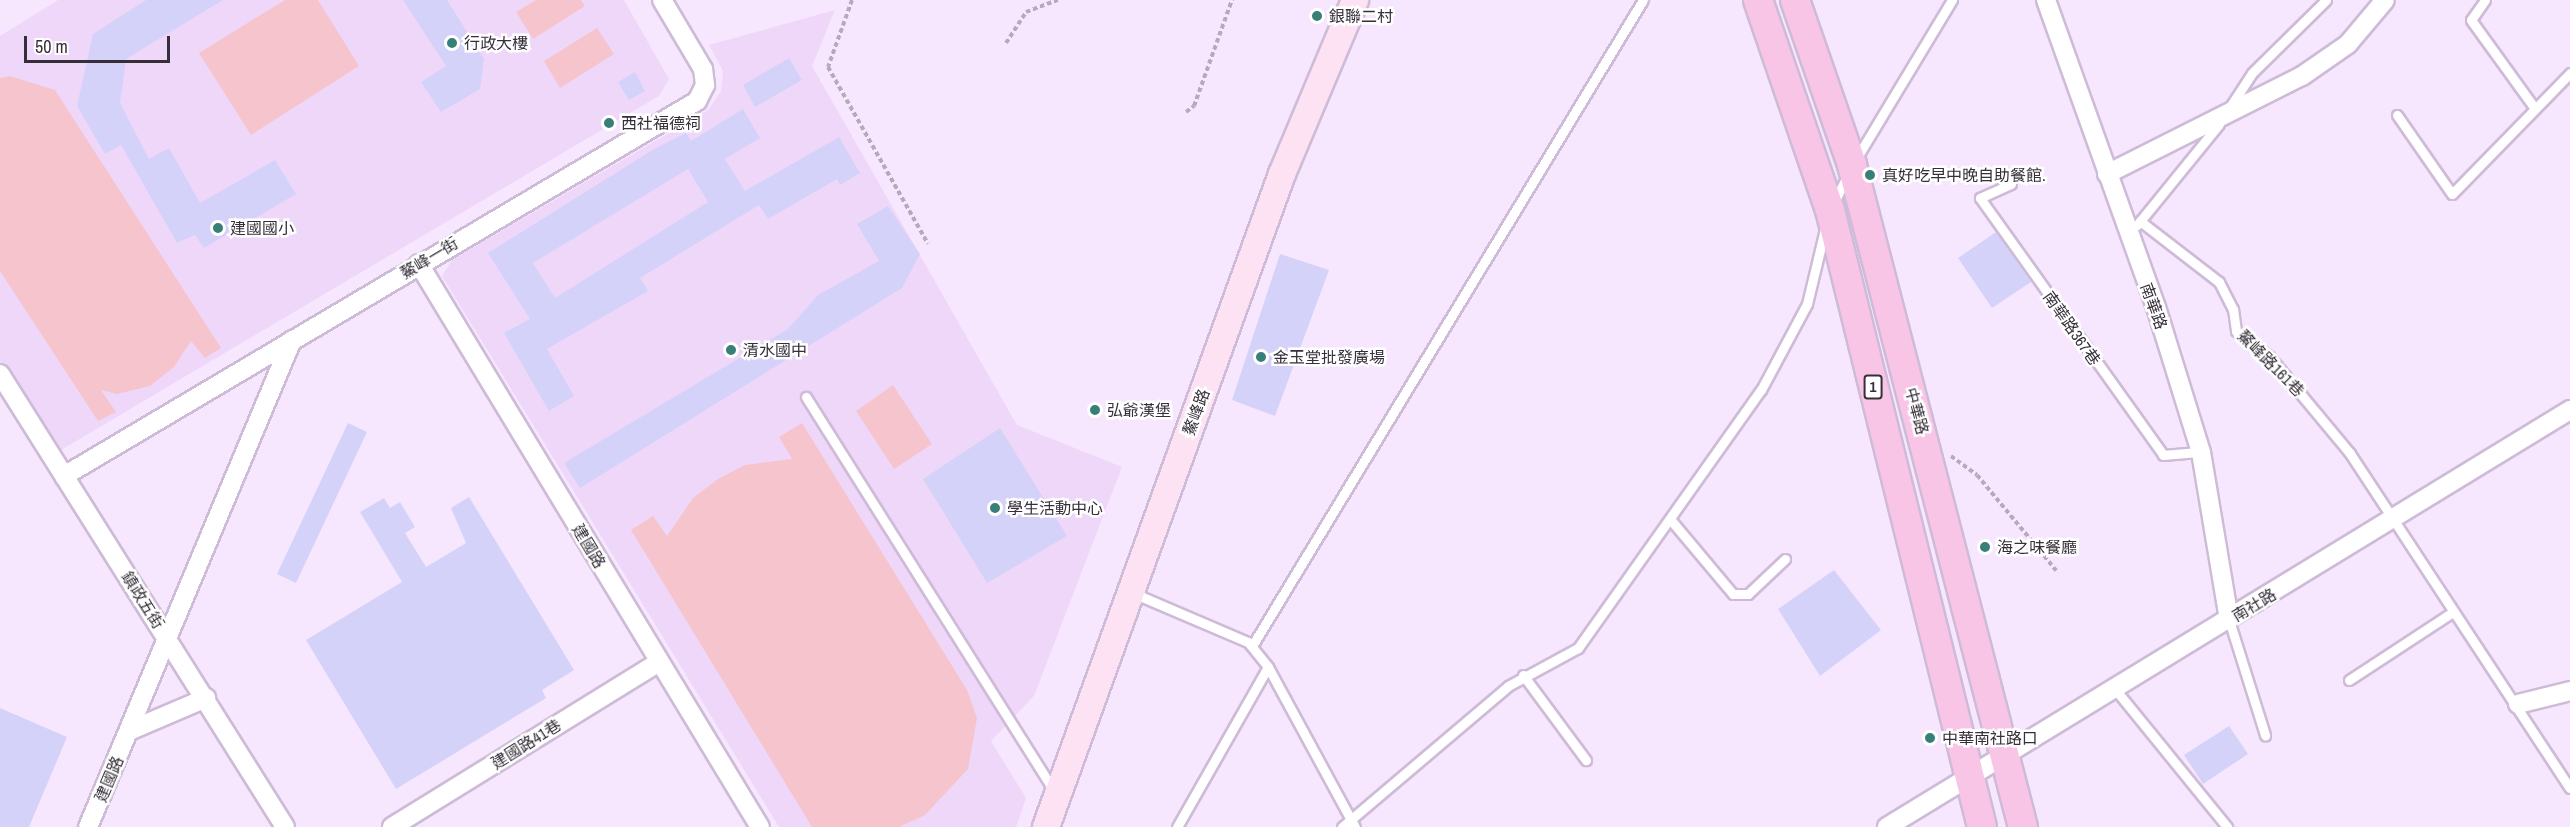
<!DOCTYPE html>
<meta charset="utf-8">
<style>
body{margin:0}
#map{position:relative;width:2570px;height:827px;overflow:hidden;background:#f7e7fe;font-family:"Archivo Narrow","Noto Sans TC",sans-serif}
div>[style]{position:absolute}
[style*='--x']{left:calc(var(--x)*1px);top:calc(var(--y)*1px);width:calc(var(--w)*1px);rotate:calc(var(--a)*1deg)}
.built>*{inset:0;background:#efd7fa}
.green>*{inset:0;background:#f6c4cd}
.building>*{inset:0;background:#d5d2f9}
.path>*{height:4px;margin-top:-2px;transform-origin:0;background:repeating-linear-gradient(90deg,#b6a9bc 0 4.5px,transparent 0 7.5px)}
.roads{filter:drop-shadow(2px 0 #cebbd7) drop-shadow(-2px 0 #cebbd7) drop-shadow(0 2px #cebbd7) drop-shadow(0 -2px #cebbd7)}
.lane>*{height:9px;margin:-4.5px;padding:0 4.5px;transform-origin:4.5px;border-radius:4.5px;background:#fff}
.street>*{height:18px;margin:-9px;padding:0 9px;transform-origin:9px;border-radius:9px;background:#fff}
.secondary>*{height:26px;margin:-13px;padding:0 13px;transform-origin:13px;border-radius:13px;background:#fce2f3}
.primary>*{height:28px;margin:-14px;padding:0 14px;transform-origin:14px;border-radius:14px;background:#f8c5e7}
.dots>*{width:16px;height:16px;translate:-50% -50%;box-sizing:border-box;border:3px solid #fff;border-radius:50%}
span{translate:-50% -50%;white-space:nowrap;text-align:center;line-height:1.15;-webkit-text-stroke:5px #fff;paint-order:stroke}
.shield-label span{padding:2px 4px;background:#fff;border:2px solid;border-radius:4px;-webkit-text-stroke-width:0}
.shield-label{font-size:15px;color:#362f3a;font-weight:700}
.poi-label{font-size:16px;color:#362f3a}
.left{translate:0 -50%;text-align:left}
.street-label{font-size:16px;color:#362f3a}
.scale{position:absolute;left:24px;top:36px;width:146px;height:27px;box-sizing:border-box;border:3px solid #362f3a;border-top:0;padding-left:8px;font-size:18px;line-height:21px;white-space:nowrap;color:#362f3a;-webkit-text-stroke:4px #fff;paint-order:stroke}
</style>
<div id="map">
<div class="built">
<div style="clip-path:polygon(58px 0,624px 0,669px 79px,659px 96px,56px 453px,0 361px,0 36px)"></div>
<div style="clip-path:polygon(835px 10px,812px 66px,1017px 425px,1122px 467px,1034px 696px,991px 741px,1026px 798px,1016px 827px,779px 827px,442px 276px,452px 260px,708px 110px,721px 91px,723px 71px,709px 45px)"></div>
</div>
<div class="green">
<div style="clip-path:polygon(285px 0,318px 0,359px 66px,251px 135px,199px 53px)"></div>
<div style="clip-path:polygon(536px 0,581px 0,585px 6px,533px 39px,516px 12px)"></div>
<div style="clip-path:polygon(597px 28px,614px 54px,560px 88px,544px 61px)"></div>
<div style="clip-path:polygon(10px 76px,55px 90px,221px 348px,205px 358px,191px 341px,174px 367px,150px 386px,117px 394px,101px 390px,116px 412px,98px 421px,0 271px,0 78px)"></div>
<div style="clip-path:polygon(893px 385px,932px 444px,894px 469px,856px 411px)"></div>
<div style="clip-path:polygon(802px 423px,967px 690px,977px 718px,968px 769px,925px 815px,899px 827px,812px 827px,631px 530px,653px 516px,667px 536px,693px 498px,718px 479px,745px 465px,792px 459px,779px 437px)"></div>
</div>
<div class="building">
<div style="clip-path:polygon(146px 0,223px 0,126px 59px,120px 103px,149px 159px,169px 148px,200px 203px,275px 160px,296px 194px,204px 248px,195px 235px,177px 243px,121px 145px,105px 154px,77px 106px,93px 34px)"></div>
<div style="clip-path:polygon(403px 0,447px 0,484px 59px,480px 89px,441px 112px,421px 82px,446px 66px)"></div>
<div style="clip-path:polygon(789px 58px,802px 80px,755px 107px,743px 85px)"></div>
<div style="clip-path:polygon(635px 72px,645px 91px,629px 100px,618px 82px)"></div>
<div style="clip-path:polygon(evenodd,743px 109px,760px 138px,725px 159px,745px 191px,839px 137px,860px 173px,840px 185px,837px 179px,768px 219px,759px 205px,640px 278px,648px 291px,547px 349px,574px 396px,549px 411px,504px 333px,530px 319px,488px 253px,654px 149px,686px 133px,691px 141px,743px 109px,688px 169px,708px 202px,555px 298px,533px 263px,688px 169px)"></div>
<div style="clip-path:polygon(888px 206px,920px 254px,902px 288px,580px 488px,564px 463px,788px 329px,818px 295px,879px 261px,857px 224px)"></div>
<div style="clip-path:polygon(1996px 232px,2031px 282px,1992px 308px,1958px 258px)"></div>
<div style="clip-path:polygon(1280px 254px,1329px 270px,1275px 416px,1232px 400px)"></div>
<div style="clip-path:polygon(348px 423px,367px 432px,296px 583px,277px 574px)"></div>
<div style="clip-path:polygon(1000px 428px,1067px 536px,987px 583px,923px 479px)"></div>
<div style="clip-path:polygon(469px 497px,574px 670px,542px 690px,546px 698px,396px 789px,306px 640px,402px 582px,360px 512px,384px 498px,390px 508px,400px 502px,415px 527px,405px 533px,426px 567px,466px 543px,451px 508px)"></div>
<div style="clip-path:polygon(1834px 570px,1881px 630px,1820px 676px,1778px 609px)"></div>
<div style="clip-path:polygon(0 708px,67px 737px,29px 827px,0 827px)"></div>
<div style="clip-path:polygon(2229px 726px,2248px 754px,2203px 784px,2184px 755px)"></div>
</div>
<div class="path">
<div style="--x:852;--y:0;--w:71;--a:109.7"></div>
<div style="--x:828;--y:67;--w:203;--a:60.5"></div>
<div style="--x:1006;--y:43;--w:37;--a:-57"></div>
<div style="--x:1026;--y:12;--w:34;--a:-21"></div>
<div style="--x:1186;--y:112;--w:10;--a:-37"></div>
<div style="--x:1194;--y:106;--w:113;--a:-70.3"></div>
<div style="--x:1951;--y:456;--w:32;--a:36"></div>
<div style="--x:1977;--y:475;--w:124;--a:50.3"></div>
</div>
<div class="roads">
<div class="lane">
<div style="--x:2485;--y:0;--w:24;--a:125"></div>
<div style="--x:2471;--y:20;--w:106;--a:54.2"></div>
<div style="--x:2228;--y:110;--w:44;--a:-57"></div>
<div style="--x:2252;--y:73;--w:104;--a:-44.6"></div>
<div style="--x:2397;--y:115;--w:96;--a:55.2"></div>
<div style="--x:2452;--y:194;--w:169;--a:-45.7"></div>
<div style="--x:1856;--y:159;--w:186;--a:-58.9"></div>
<div style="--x:2011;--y:184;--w:34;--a:156"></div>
<div style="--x:1980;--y:198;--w:315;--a:54.5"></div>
<div style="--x:2163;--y:455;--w:38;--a:-5"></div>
<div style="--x:1834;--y:202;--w:31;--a:-63"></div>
<div style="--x:2140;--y:221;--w:100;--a:37.7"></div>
<div style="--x:2219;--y:282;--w:30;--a:63"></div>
<div style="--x:2233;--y:309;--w:22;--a:82"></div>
<div style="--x:2236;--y:331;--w:43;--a:37.4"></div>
<div style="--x:2270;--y:357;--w:124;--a:50.3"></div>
<div style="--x:2349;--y:452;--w:402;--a:56.7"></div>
<div style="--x:2137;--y:225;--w:130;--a:-50.9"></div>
<div style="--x:806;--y:397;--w:466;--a:57.8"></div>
<div style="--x:1670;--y:519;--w:98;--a:50"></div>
<div style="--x:1733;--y:594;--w:15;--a:0"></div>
<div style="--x:1748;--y:594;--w:51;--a:-43.4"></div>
<div style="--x:1133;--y:593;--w:125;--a:23.1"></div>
<div style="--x:1248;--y:642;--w:32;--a:51"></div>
<div style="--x:1268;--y:667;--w:182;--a:61.5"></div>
<div style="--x:2229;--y:620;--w:121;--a:72.6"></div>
<div style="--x:1252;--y:646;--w:755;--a:-58.82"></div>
<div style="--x:1523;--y:675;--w:106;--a:53.5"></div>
<div style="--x:2349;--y:680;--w:124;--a:-33.2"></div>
<div style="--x:2115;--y:689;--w:178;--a:50.9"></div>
<div style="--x:1177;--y:827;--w:184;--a:-60.4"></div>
<div style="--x:1342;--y:827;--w:218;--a:-40.3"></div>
<div style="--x:1508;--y:686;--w:80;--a:-28.5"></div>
<div style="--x:1578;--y:648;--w:316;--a:-54.7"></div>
<div style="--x:1761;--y:390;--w:98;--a:-61.9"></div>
<div style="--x:1807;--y:304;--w:77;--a:-76.5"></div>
</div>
<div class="street">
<div style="--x:2046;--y:0;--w:326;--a:70.3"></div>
<div style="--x:2156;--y:307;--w:152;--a:72.8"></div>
<div style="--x:2201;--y:452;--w:170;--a:80.5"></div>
<div style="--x:2107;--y:174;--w:218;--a:-26.7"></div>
<div style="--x:2302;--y:76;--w:56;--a:-34.8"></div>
<div style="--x:2348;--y:44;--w:57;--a:-49.9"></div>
<div style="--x:419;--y:264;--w:658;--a:58.8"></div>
<div style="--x:0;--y:374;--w:535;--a:57.82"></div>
<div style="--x:64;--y:476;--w:736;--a:-30.64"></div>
<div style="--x:697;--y:101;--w:18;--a:-63"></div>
<div style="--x:705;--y:85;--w:16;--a:-97"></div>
<div style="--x:703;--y:69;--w:80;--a:-120.7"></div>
<div style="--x:2518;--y:704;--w:54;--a:-14"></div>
<div style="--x:129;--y:731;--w:84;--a:-23.2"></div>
<div style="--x:88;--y:827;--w:528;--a:-67.27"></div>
<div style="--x:392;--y:827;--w:314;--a:-31.7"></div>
<div style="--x:1887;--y:827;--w:800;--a:-31.41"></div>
</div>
<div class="secondary">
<div style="--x:1046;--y:827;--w:694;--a:-70.13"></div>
<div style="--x:1282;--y:174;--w:189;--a:-67.2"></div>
</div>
<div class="primary">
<div style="--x:1758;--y:0;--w:222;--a:71.1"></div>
<div style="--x:1830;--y:210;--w:635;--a:76.16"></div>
<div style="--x:1795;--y:0;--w:175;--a:70.9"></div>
<div style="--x:1852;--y:165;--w:684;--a:75.52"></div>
</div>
</div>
<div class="dots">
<div style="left:1317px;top:16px;background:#377f78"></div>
<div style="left:452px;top:43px;background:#377f78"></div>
<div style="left:609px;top:123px;background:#377f78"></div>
<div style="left:1870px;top:175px;background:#377f78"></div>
<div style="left:218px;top:228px;background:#377f78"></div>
<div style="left:731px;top:350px;background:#377f78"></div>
<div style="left:1261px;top:357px;background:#377f78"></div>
<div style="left:1095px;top:410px;background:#377f78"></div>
<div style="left:995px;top:508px;background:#377f78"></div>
<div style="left:1985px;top:547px;background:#377f78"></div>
<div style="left:1930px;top:738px;background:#377f78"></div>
</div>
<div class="shield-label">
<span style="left:1873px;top:387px">1</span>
</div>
<div class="poi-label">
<span class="left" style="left:1329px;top:16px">銀聯二村</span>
<span class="left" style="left:464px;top:43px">行政大樓</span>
<span class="left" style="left:621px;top:123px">西社福德祠</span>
<span class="left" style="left:1882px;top:175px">真好吃早中晚自助餐館.</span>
<span class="left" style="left:230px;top:228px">建國國小</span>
<span class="left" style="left:743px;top:350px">清水國中</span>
<span class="left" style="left:1273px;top:357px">金玉堂批發廣場</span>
<span class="left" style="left:1107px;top:410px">弘爺漢堡</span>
<span class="left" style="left:1007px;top:508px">學生活動中心</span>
<span class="left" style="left:1997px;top:547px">海之味餐廳</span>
<span class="left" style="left:1942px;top:738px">中華南社路口</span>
</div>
<div class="street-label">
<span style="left:429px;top:258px;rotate:-31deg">鰲峰一街</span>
<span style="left:2154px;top:306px;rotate:70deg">南華路</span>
<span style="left:2072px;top:328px;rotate:55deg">南華路367巷</span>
<span style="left:2271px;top:363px;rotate:45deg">鰲峰路161巷</span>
<span style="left:1917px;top:411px;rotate:75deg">中華路</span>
<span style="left:1196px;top:412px;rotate:-70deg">鰲峰路</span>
<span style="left:589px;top:546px;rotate:59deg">建國路</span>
<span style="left:143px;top:600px;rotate:58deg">鎮政五街</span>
<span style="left:2254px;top:605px;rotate:-31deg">南社路</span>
<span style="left:526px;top:744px;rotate:-32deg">建國路41巷</span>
<span style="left:109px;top:779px;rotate:-67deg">建國路</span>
</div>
<div class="scale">50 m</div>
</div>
